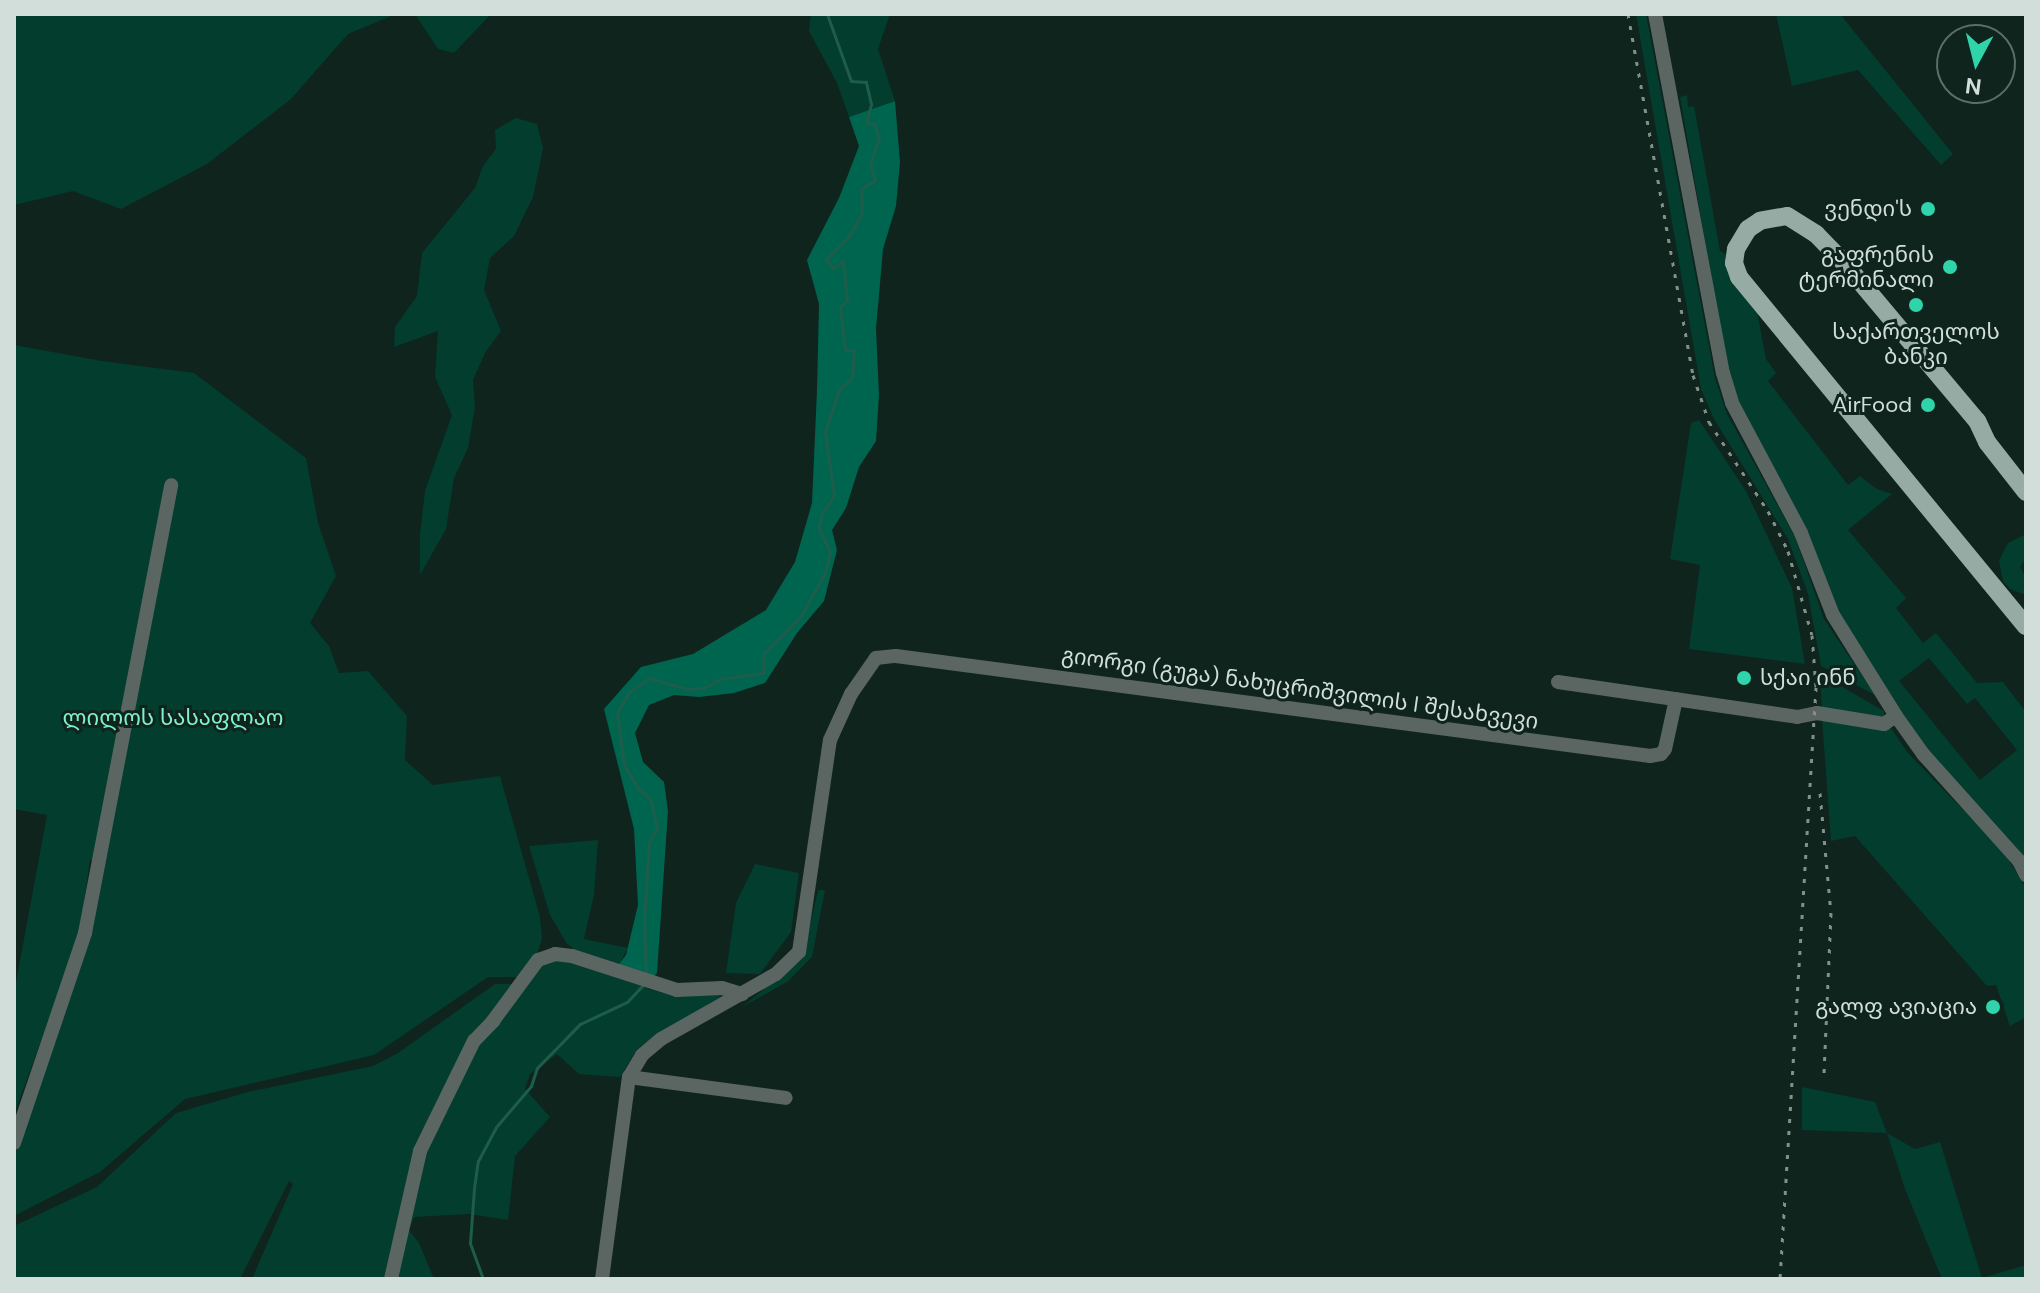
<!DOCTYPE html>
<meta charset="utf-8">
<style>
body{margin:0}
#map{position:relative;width:2040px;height:1293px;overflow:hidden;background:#0f241d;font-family:"DM Sans","Noto Sans Georgian",sans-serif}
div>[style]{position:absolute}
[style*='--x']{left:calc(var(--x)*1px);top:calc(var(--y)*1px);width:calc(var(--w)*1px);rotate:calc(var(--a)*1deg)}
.green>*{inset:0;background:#023d2e}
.forest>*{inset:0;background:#00654e}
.stream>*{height:3px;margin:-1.5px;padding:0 1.5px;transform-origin:1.5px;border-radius:1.5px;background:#1e5d4b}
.minor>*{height:14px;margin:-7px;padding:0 7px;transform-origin:7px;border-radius:7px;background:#5b6561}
.major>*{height:18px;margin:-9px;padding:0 9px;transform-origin:9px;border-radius:9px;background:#96aba3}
.rail>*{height:3px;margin-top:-1.5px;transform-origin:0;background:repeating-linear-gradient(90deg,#81918b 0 4px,transparent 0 12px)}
.dots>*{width:22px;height:22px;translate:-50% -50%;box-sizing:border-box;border:4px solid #0f241d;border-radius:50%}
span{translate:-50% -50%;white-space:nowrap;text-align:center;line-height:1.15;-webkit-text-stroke:6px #0f241d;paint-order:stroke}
.poi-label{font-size:22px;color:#d1ded9}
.right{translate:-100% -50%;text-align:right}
.left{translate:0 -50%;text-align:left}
.street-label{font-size:22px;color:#d1ded9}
.park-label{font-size:22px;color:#7ff2cd}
.frame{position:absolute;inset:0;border:16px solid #d1ded9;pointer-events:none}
.north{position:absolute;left:1936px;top:24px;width:80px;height:80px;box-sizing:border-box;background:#0f241d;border:2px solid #5d6e68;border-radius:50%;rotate:187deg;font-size:22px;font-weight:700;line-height:32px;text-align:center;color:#d1ded9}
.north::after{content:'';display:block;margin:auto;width:28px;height:36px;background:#2fd4aa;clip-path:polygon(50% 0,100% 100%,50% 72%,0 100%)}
</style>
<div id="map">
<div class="green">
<div style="clip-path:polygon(14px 14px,396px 14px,348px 34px,291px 99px,207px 164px,121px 209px,73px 191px,14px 205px)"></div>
<div style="clip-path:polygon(415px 14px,491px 14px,454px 53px,438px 49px)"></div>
<div style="clip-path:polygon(811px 14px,890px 14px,878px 49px,895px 101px,849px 117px,837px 83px,809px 31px)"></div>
<div style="clip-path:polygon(1636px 14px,1646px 14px,1715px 378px,1727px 414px,1795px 537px,1824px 619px,1875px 695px,1821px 666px,1808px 594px,1788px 539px,1714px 419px,1701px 389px)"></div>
<div style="clip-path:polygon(1776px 14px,1840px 14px,1953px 154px,1941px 165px,1858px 70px,1792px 86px)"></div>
<div style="clip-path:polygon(evenodd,1687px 95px,1688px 107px,1694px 106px,1720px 251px,1729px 256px,1756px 306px,1766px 359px,1776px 373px,1768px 381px,1848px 485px,1860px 476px,1877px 489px,1892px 494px,1848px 530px,1906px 598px,1896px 608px,1923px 643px,1936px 633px,1977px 683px,2003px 682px,2026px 712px,2026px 859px,1925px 748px,1846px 628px,1742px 411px,1728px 373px,1680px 97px,1687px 95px,1929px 658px,1967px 704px,1975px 698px,2017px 750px,1980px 780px,1899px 681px,1929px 658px)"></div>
<div style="clip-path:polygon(516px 118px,537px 124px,543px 148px,533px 197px,514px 236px,490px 258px,484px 290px,501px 331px,485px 353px,473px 380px,475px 407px,468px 448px,454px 478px,446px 529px,420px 575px,420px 535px,425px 491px,452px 415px,435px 377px,438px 331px,394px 347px,395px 327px,417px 296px,422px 253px,475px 188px,483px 166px,496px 149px,495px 130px)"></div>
<div style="clip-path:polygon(14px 345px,102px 361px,194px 373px,306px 458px,318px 523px,336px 576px,310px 623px,329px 646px,339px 673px,368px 671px,407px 716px,405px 760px,433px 785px,500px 776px,540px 917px,542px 939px,537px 954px,519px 977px,488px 977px,374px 1055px,185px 1099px,100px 1172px,14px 1216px,14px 1157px,89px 933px,105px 861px,90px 860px,79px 937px,14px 1115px,14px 993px,47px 815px,14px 809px)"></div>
<div style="clip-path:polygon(1699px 420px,1746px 491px,1792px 588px,1805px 664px,1689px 649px,1700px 565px,1670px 559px,1691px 423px)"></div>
<div style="clip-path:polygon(2026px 534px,2026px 557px,2020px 567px,2026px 577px,2026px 595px,2010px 589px,2003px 581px,1999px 561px,2008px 543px)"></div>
<div style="clip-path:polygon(1820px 674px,1884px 711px,1884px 717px,1822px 711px)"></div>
<div style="clip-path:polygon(1822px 719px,1891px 728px,1907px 752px,2004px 852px,2026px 888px,2026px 1017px,2010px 1026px,1996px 985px,1987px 986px,1855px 836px,1831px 841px)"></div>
<div style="clip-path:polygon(598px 840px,594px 895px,584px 939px,628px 948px,619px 964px,580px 953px,567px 944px,550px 915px,529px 846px)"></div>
<div style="clip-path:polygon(755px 864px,799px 873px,791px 932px,760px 974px,726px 973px,736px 903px)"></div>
<div style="clip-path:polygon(818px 890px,825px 890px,812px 957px,787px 982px,742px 1007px,789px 969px,804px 952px)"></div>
<div style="clip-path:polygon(555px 958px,621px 973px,649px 989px,679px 997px,717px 992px,724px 998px,656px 1035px,637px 1049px,620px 1077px,579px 1074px,557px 1054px,530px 1074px,525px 1089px,550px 1117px,515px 1156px,508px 1220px,469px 1214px,414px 1217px,409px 1230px,419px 1243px,434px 1279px,395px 1279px,421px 1155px,477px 1042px,539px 963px)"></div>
<div style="clip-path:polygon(495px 984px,514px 984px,414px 1150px,388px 1279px,252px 1279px,293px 1184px,289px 1181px,240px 1279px,14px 1279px,14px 1226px,97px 1187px,176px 1113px,248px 1092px,373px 1066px,398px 1053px)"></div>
<div style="clip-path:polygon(1802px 1087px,1875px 1102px,1887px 1133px,1915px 1149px,1940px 1142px,1982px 1278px,2026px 1265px,2026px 1279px,1942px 1279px,1905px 1189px,1887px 1133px,1802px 1130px)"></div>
</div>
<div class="forest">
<div style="clip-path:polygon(895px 101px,900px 162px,896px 206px,883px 249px,876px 329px,879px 395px,876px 441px,859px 467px,846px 508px,832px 530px,837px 550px,824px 601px,797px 633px,765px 683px,734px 693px,699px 697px,674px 695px,649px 705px,635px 733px,643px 762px,664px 782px,668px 811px,657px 973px,650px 981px,619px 964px,626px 955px,638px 905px,634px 829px,604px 709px,641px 667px,693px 654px,766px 610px,795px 562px,812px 503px,817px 390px,819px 304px,807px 260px,839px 198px,859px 146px,849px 117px)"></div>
</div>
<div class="stream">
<div style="--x:646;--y:976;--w:56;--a:-92"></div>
<div style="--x:644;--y:920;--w:78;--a:-86.3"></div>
<div style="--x:649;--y:842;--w:16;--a:-60"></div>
<div style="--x:657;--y:828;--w:31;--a:-103"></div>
<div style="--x:650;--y:798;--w:14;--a:-144"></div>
<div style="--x:639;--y:790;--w:29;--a:-121"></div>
<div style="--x:624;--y:765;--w:52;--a:-97.7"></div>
<div style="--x:617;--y:713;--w:24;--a:-60"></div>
<div style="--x:629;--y:692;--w:24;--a:-35"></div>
<div style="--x:649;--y:678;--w:40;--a:16"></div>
<div style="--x:687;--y:689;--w:17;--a:-3"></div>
<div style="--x:704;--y:688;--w:18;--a:-29"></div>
<div style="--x:720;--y:679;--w:43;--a:-7.9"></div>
<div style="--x:763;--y:673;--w:20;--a:-87"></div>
<div style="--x:764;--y:653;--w:51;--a:-45"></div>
<div style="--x:800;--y:617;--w:48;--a:-60.3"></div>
<div style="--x:824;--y:575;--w:24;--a:-75"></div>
<div style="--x:830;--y:552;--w:26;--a:-115"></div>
<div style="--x:819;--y:528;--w:15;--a:-79"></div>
<div style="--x:822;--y:513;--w:21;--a:-55"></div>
<div style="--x:834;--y:496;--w:65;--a:-98"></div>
<div style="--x:825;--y:432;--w:44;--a:-71.6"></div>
<div style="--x:839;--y:390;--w:18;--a:-43"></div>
<div style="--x:852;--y:378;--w:28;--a:-86"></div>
<div style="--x:854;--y:350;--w:9;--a:180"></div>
<div style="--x:845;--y:350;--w:43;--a:-96.6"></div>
<div style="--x:840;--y:307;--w:10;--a:-45"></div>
<div style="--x:847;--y:300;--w:39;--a:-96"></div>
<div style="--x:843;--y:261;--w:12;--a:145"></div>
<div style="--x:833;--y:268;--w:11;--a:-128"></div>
<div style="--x:826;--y:259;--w:33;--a:-45"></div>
<div style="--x:849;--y:236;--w:26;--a:-61"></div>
<div style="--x:862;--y:213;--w:24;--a:-92"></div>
<div style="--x:861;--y:189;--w:17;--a:-33"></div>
<div style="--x:875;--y:180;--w:17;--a:-107"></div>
<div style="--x:870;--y:164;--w:28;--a:-71"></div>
<div style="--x:879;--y:138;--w:15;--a:-110"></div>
<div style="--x:874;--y:124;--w:8;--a:-173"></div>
<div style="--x:866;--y:123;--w:20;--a:-75"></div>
<div style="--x:871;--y:104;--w:23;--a:-103"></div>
<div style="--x:866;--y:82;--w:15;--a:-176"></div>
<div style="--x:851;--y:81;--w:71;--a:-109.7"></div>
<div style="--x:483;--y:1279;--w:38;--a:-110"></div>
<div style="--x:470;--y:1243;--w:55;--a:-85.8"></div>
<div style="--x:474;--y:1188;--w:27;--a:-82"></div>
<div style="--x:478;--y:1161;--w:38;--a:-62"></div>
<div style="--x:496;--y:1127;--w:54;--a:-49.5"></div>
<div style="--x:531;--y:1086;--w:19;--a:-72"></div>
<div style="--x:537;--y:1068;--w:62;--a:-45.7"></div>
<div style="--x:580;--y:1024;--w:52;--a:-25.1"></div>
<div style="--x:627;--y:1002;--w:26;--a:-47"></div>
</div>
<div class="minor">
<div style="--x:1655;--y:14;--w:365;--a:79.3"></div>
<div style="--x:1723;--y:373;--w:31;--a:73"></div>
<div style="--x:1732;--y:403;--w:147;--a:62"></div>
<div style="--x:1801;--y:533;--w:88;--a:68.7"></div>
<div style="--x:1833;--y:615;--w:119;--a:58"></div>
<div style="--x:1896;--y:716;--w:47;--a:54.6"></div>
<div style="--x:1923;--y:754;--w:144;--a:48.1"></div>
<div style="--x:2019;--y:861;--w:16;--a:63"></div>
<div style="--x:1558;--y:682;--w:242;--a:8.3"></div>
<div style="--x:1797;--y:717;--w:20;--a:-11"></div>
<div style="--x:1817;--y:713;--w:68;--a:9.3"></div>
<div style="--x:1884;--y:724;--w:14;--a:-34"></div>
<div style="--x:629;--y:1077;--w:158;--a:7.6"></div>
<div style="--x:14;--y:1143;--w:222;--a:-71.3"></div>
<div style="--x:85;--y:933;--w:456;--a:-79.1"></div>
<div style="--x:391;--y:1279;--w:131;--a:-77.2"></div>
<div style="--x:420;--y:1151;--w:123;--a:-63.9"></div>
<div style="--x:474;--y:1041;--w:28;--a:-46"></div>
<div style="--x:493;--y:1021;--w:76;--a:-53.6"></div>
<div style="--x:538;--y:960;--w:18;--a:-19"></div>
<div style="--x:555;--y:954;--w:17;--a:7"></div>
<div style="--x:572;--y:956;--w:110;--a:17.9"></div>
<div style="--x:677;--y:990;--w:45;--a:-2.5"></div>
<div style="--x:722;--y:988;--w:21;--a:17"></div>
<div style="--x:602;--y:1279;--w:204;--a:-82.4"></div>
<div style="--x:629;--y:1077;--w:26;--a:-59"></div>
<div style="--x:642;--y:1055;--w:25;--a:-40"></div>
<div style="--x:661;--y:1039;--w:132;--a:-29.5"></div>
<div style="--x:776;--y:974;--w:32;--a:-44"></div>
<div style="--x:799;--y:952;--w:214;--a:-81.7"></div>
<div style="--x:830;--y:740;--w:51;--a:-65.5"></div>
<div style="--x:851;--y:694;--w:44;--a:-55.2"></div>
<div style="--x:876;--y:658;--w:20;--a:-6"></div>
<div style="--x:896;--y:656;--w:761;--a:7.55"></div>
<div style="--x:1650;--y:756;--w:11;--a:-10"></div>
<div style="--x:1661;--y:754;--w:6;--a:-51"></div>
<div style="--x:1665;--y:749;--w:51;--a:-77.6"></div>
</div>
<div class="major">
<div style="--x:2026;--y:492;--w:63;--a:-128"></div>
<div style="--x:1987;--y:442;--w:23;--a:-115"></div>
<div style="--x:1977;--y:421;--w:201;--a:-130"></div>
<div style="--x:1848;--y:267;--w:46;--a:-134.1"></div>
<div style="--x:1816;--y:234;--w:34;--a:-148"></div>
<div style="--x:1787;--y:216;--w:27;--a:170"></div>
<div style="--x:1760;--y:221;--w:14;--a:146"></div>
<div style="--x:1748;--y:229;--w:23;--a:121"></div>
<div style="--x:1736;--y:249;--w:14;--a:98"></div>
<div style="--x:1734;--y:263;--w:15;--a:70"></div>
<div style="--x:1739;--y:277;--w:452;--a:50.6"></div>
</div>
<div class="rail">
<div style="--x:1628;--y:14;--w:367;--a:79.8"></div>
<div style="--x:1693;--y:375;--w:50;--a:71.2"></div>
<div style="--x:1709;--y:422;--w:107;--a:56.5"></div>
<div style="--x:1768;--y:511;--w:45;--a:63.4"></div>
<div style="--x:1788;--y:551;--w:87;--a:74.1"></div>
<div style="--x:1812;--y:635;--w:52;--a:85.6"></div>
<div style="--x:1816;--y:687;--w:593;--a:93.48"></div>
<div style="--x:1820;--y:793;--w:121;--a:84.8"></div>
<div style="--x:1831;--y:913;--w:163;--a:92.5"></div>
</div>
<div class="dots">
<div style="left:1928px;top:209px;background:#2fd4aa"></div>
<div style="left:1950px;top:267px;background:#2fd4aa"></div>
<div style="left:1916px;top:305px;background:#2fd4aa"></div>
<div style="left:1928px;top:405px;background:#2fd4aa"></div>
<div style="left:1744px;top:678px;background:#2fd4aa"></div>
<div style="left:1993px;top:1007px;background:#2fd4aa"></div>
</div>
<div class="poi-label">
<span class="right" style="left:1912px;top:209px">ვენდი'ს</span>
<span class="right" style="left:1934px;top:267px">გაფრენის<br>ტერმინალი</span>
<span style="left:1916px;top:344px">საქართველოს<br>ბანკი</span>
<span class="right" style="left:1912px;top:405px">AirFood</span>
<span class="left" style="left:1760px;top:678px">სქაი ინნ</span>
<span class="right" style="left:1977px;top:1007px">გალფ ავიაცია</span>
</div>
<div class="street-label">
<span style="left:1300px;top:688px;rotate:8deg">გიორგი (გუგა) ნახუცრიშვილის I შესახვევი</span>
</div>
<div class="park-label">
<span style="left:173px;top:718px">ლილოს სასაფლაო</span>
</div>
<div class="frame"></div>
<div class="north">N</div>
</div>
